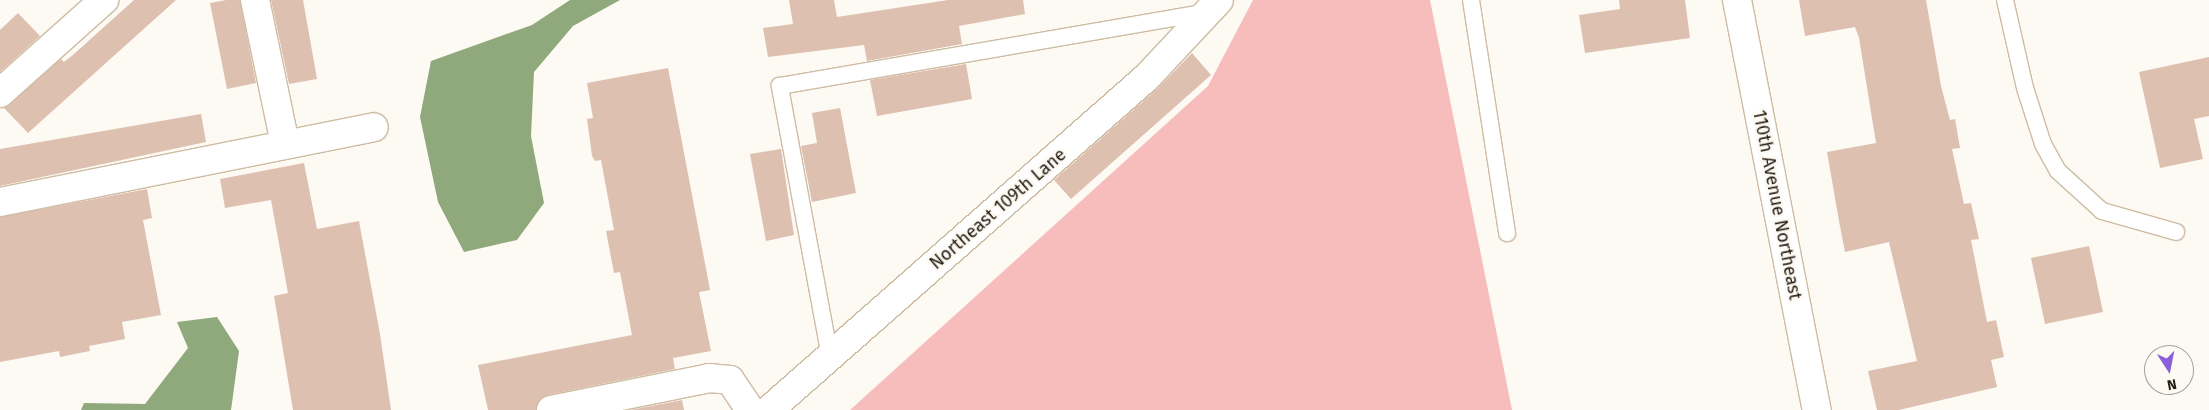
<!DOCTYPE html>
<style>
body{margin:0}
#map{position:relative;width:2209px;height:410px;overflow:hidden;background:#fdf9f3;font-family:"Fira Sans",sans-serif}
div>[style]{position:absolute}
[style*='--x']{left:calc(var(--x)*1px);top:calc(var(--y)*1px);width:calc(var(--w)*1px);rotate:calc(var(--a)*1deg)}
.green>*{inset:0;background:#f6bdbc}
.water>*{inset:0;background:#8fa87c}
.building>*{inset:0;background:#dec0b1}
.roads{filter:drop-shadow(1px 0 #cebca3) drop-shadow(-1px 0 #cebca3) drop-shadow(0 1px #cebca3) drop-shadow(0 -1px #cebca3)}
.lane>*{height:16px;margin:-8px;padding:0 8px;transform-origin:8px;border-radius:8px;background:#fff}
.street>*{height:28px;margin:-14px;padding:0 14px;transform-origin:14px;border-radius:14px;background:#fff}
span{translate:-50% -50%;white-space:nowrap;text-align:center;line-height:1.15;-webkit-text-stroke:5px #fdf9f3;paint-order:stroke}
.street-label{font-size:18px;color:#211a11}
.north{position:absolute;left:2144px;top:345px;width:50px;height:50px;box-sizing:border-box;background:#fdf9f3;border:1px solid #a5a099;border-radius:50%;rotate:169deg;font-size:14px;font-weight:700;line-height:20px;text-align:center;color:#211a11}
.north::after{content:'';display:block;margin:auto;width:18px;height:22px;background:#8960da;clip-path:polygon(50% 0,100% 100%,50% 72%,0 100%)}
</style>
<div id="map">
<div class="green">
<div style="clip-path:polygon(1253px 0,1430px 0,1512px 410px,850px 410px,1208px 86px)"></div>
</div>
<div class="water">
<div style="clip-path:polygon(570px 0,620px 0,573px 26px,534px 72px,531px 136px,544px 203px,517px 240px,464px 252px,438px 202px,420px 117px,431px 61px,532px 25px)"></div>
<div style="clip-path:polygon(217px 317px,239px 351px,231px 410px,81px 410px,84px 403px,145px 404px,188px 348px,177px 322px)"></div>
</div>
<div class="building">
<div style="clip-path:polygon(134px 0,176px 0,28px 133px,4px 108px,61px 59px,64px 62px,74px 54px)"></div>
<div style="clip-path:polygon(226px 0,240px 0,256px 83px,227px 89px,210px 3px)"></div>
<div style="clip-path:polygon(271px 0,303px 0,317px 79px,289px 84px)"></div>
<div style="clip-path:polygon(789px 0,834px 0,837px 17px,948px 0,1023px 0,1025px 14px,959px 26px,962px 44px,867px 61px,864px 45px,768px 57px,763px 28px,793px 24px)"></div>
<div style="clip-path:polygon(1619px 0,1685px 0,1690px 38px,1585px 53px,1579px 15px,1620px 9px)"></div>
<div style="clip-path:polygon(1799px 0,1926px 0,1941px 86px,1950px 120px,1955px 119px,1960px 148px,1952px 149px,1964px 204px,1971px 203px,1979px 239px,1971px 240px,1987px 322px,1996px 320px,2004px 357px,1991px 360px,1997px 387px,1899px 410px,1877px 410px,1868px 371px,1917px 361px,1889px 242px,1845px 252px,1839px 221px,1827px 152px,1876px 143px,1859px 38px,1855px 27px,1805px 36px)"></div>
<div style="clip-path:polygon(18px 13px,40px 36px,0 72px,0 30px)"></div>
<div style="clip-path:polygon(1192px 53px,1211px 75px,1071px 199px,1054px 180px,1157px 89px)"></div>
<div style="clip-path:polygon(2209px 57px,2209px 116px,2194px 119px,2203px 159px,2160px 168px,2139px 72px)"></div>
<div style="clip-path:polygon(966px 64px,972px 99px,877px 116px,870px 80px)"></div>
<div style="clip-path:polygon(668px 68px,710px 290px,699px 292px,711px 351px,673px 358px,675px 369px,548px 395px,540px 399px,536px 410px,488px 410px,478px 365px,632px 335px,620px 272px,614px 273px,606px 231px,614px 230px,601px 160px,595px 161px,592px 156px,587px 119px,593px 118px,587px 83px)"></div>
<div style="clip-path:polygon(840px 108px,856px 193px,812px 202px,801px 146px,817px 143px,812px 113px)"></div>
<div style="clip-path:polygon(201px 114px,206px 142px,0 186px,0 149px)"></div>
<div style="clip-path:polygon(781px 149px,794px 235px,766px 241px,750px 154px)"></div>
<div style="clip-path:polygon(304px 163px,317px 229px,359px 221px,380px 334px,391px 410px,293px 410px,274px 296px,288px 293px,271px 200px,225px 208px,220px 179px)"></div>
<div style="clip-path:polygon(147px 189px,152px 218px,143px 220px,161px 315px,122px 322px,125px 339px,89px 346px,90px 351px,60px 357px,59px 351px,0 362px,0 217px)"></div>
<div style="clip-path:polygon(2089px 246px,2103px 312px,2045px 324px,2031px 258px)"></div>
<div style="clip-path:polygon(682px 400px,684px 410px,630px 410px)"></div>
</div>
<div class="roads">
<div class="lane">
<div style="--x:1471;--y:0;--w:236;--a:81.2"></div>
<div style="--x:2005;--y:0;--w:90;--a:77.2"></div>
<div style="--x:2025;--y:88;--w:59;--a:72.2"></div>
<div style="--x:2043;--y:144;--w:31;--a:61"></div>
<div style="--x:2058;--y:171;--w:59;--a:42.3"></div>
<div style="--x:2102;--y:211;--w:77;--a:15.8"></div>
<div style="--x:830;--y:357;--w:276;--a:-100.5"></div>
<div style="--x:780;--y:86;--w:433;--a:-9.8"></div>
</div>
<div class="street">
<div style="--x:255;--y:0;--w:147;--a:78.2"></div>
<div style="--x:1737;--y:0;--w:418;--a:79"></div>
<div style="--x:0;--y:93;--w:140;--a:-41.8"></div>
<div style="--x:0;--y:202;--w:381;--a:-11.3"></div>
<div style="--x:551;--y:410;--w:161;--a:-11.4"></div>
<div style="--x:709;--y:378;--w:21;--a:5"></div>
<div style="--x:730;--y:380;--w:36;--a:56"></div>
<div style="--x:769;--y:410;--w:504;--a:-41.38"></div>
<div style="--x:1147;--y:77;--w:105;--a:-46.9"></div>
</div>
</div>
<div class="street-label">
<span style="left:1777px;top:205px;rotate:79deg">110th Avenue Northeast</span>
<span style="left:998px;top:209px;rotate:-41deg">Northeast 109th Lane</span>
</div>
<div class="north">N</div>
</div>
